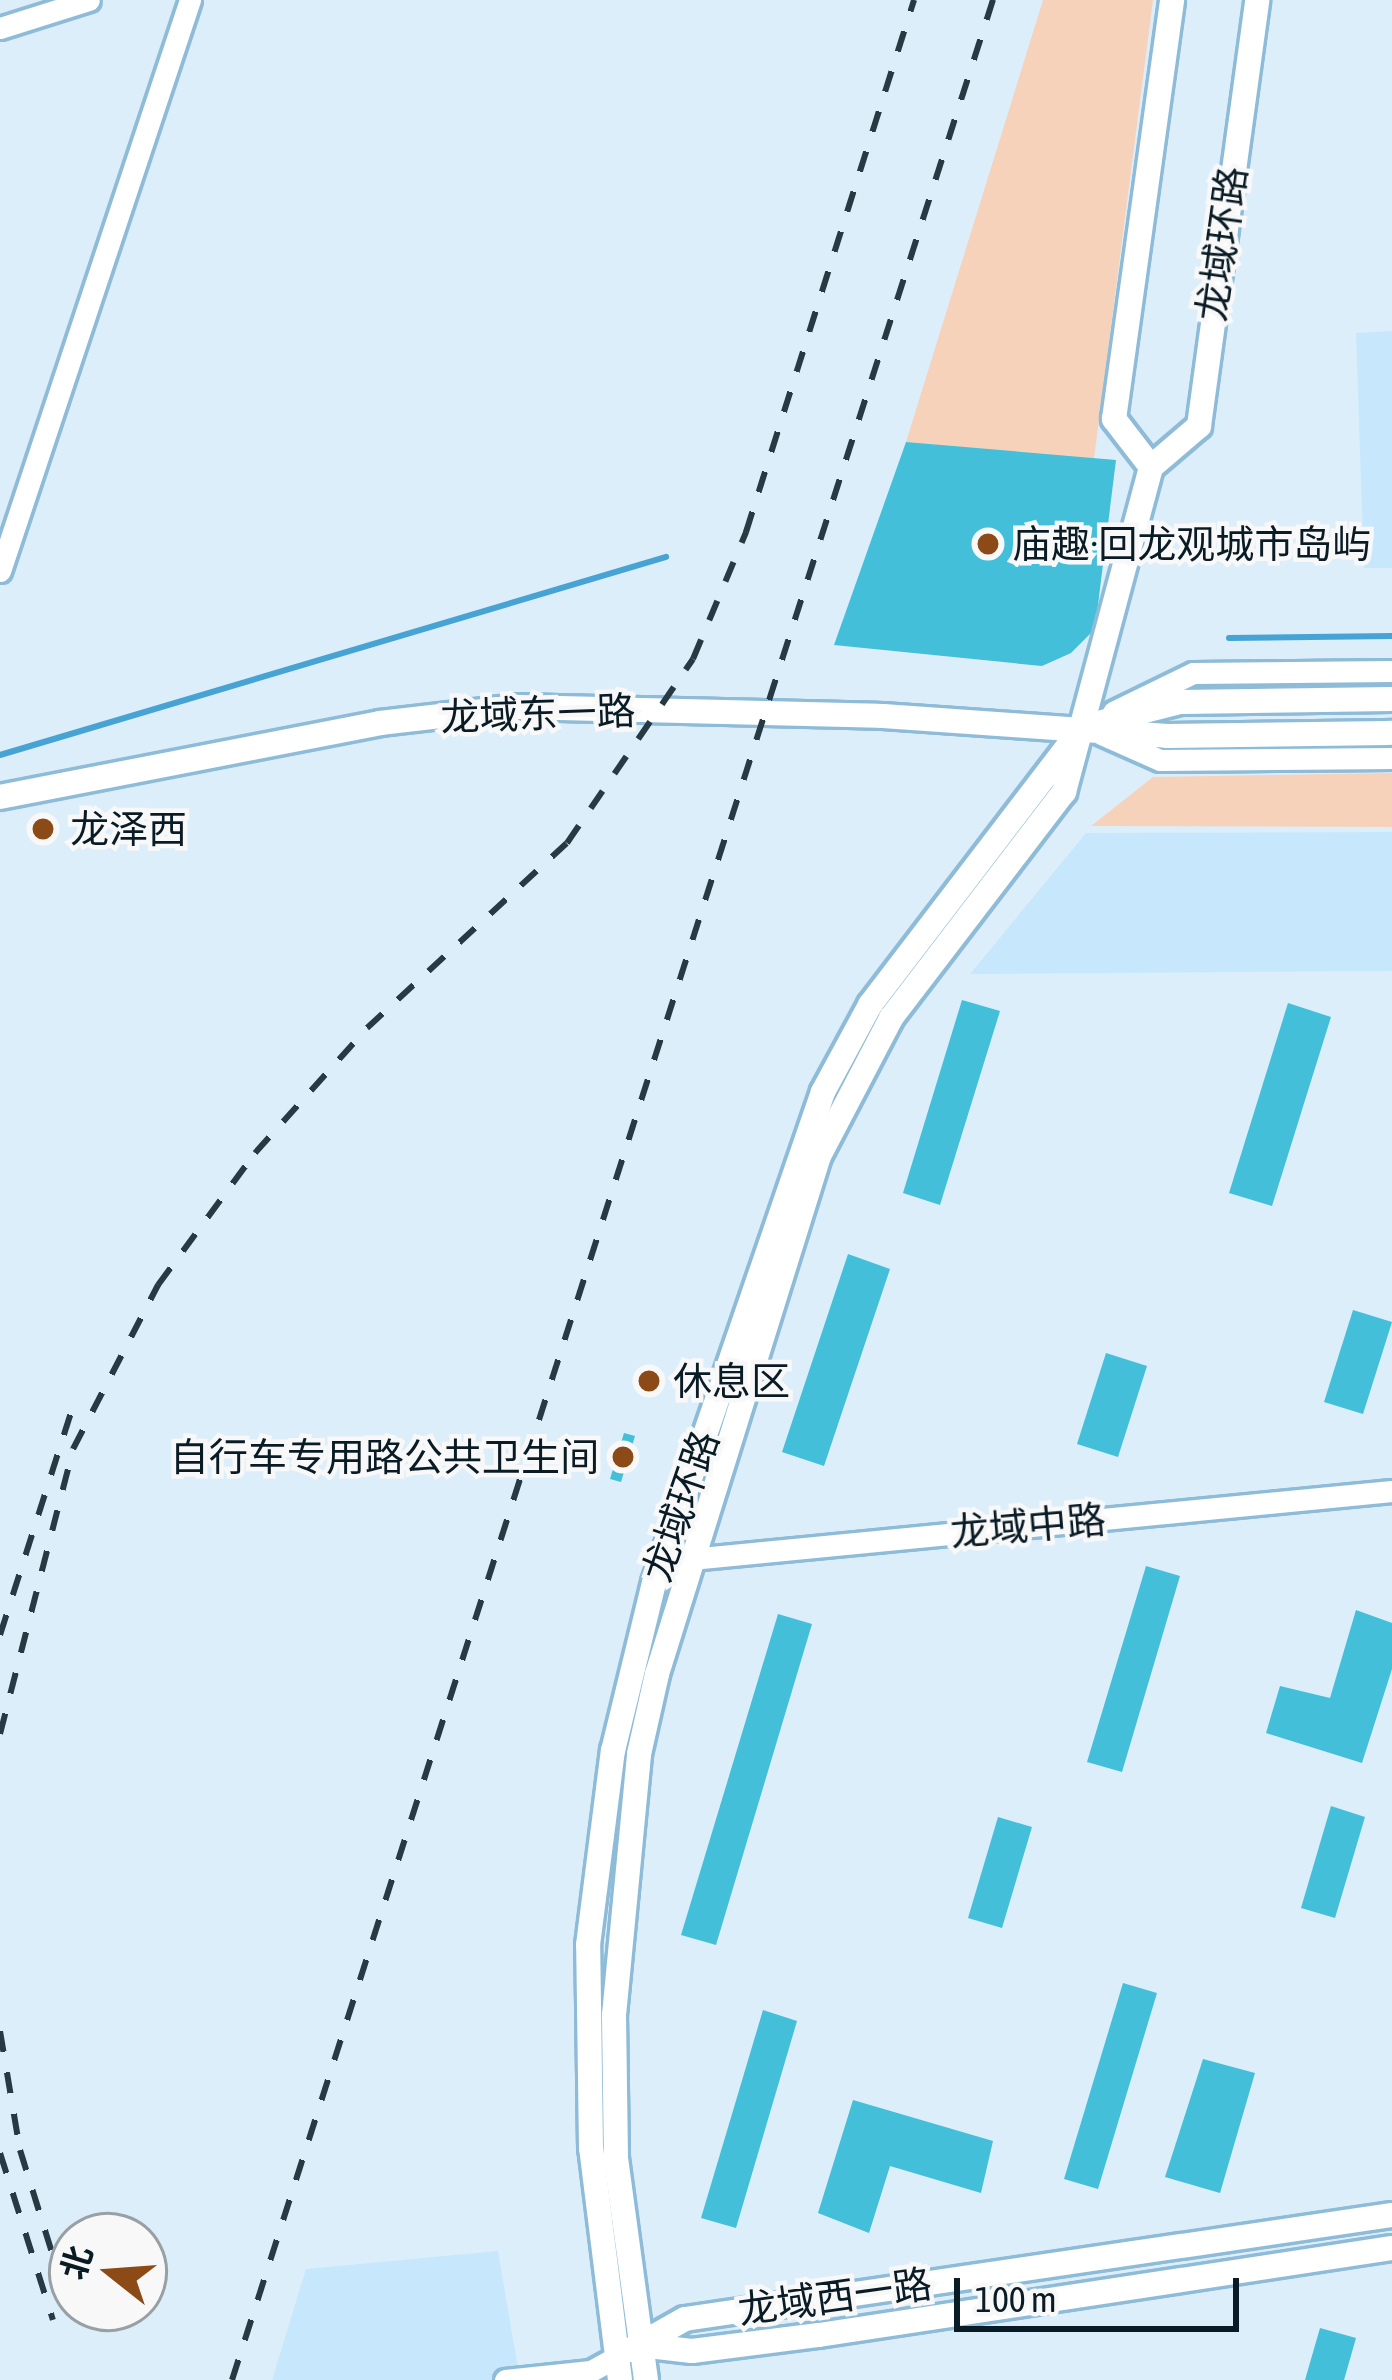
<!DOCTYPE html>
<meta charset="utf-8">
<style>
body{margin:0}
#map{position:relative;width:1392px;height:2380px;overflow:hidden;background:#dceefa;font-family:"Asap Condensed","Noto Sans SC",sans-serif}
div>[style]{position:absolute}
[style*='--x']{left:calc(var(--x)*1px);top:calc(var(--y)*1px);width:calc(var(--w)*1px);rotate:calc(var(--a)*1deg)}
.built>*{inset:0;background:#c7e8fc}
.green>*{inset:0;background:#f7d2bb}
.stream>*{height:6px;margin:-3px;padding:0 3px;transform-origin:3px;border-radius:3px;background:#47a3d4}
.building>*{inset:0;background:#43bfd9}
.roads{filter:drop-shadow(3px 0 #8ebcd8) drop-shadow(-3px 0 #8ebcd8) drop-shadow(0 3px #8ebcd8) drop-shadow(0 -3px #8ebcd8)}
.minor>*{height:21px;margin:-10.5px;padding:0 10.5px;transform-origin:10.5px;border-radius:10.5px;background:#fff}
.major>*{height:24px;margin:-12px;padding:0 12px;transform-origin:12px;border-radius:12px;background:#fff}
.rail>*{height:6px;margin-top:-3px;transform-origin:0;background:repeating-linear-gradient(90deg,#273943 0 21px,transparent 0 42px)}
.dots>*{width:33px;height:33px;translate:-50% -50%;box-sizing:border-box;border:6px solid #f8f8f8;border-radius:50%}
span{translate:-50% -50%;white-space:nowrap;text-align:center;line-height:1.15;-webkit-text-stroke:9px #f8f8f8;paint-order:stroke}
.street-label{font-size:39px;color:#091b25}
.poi-label{font-size:39px;color:#091b25}
.left{translate:0 -50%;text-align:left}
.right{translate:-100% -50%;text-align:right}
.north{position:absolute;left:48px;top:2212px;width:120px;height:120px;box-sizing:border-box;background:#f8f8f8;border:3px solid #98a0a4;border-radius:50%;rotate:287deg;font-size:33px;font-weight:700;line-height:48px;text-align:center;color:#091b25}
.north::after{content:'';display:block;margin:auto;width:42px;height:54px;background:#8c4b16;clip-path:polygon(50% 0,100% 100%,50% 72%,0 100%)}
.scale{position:absolute;left:954px;top:2278px;width:285px;height:54px;box-sizing:border-box;border:6px solid #091b25;border-top:0;padding-left:15px;font-size:36px;line-height:42px;white-space:nowrap;color:#091b25;-webkit-text-stroke:9px #f8f8f8;paint-order:stroke}
</style>
<div id="map">
<div class="built">
<div style="clip-path:polygon(1392px 331px,1392px 568px,1364px 568px,1356px 333px)"></div>
<div style="clip-path:polygon(1392px 832px,1392px 971px,970px 974px,1086px 833px)"></div>
<div style="clip-path:polygon(498px 2251px,520px 2380px,272px 2380px,306px 2269px)"></div>
</div>
<div class="green">
<div style="clip-path:polygon(1043px 0,1153px 0,1094px 459px,906px 442px)"></div>
<div style="clip-path:polygon(1392px 773px,1392px 827px,1091px 826px,1153px 777px)"></div>
</div>
<div class="stream">
<div style="--x:1229;--y:638;--w:163;--a:-0.7"></div>
<div style="--x:0;--y:755;--w:695;--a:-16.56"></div>
</div>
<div class="building">
<div style="clip-path:polygon(906px 442px,1116px 460px,1095px 629px,1071px 653px,1042px 666px,834px 645px)"></div>
<div style="clip-path:polygon(962px 1000px,1000px 1011px,940px 1205px,903px 1193px)"></div>
<div style="clip-path:polygon(1288px 1003px,1331px 1017px,1272px 1206px,1229px 1193px)"></div>
<div style="clip-path:polygon(848px 1254px,890px 1269px,824px 1466px,782px 1452px)"></div>
<div style="clip-path:polygon(1353px 1310px,1392px 1322px,1363px 1414px,1324px 1402px)"></div>
<div style="clip-path:polygon(1106px 1353px,1147px 1366px,1118px 1457px,1077px 1444px)"></div>
<div style="clip-path:polygon(624px 1433px,635px 1436px,621px 1482px,610px 1479px)"></div>
<div style="clip-path:polygon(1146px 1566px,1180px 1576px,1122px 1772px,1087px 1762px)"></div>
<div style="clip-path:polygon(1356px 1610px,1392px 1623px,1392px 1669px,1362px 1763px,1266px 1733px,1280px 1686px,1330px 1698px)"></div>
<div style="clip-path:polygon(778px 1614px,812px 1624px,716px 1945px,681px 1935px)"></div>
<div style="clip-path:polygon(1331px 1806px,1365px 1817px,1335px 1918px,1301px 1908px)"></div>
<div style="clip-path:polygon(998px 1817px,1032px 1827px,1002px 1928px,968px 1918px)"></div>
<div style="clip-path:polygon(1123px 1983px,1157px 1993px,1098px 2189px,1064px 2179px)"></div>
<div style="clip-path:polygon(763px 2010px,797px 2021px,736px 2228px,701px 2218px)"></div>
<div style="clip-path:polygon(1203px 2059px,1255px 2073px,1220px 2193px,1165px 2177px)"></div>
<div style="clip-path:polygon(853px 2100px,993px 2141px,981px 2193px,890px 2166px,869px 2233px,818px 2213px)"></div>
<div style="clip-path:polygon(1320px 2328px,1356px 2338px,1344px 2380px,1305px 2380px)"></div>
</div>
<div class="roads">
<div class="minor">
<div style="--x:0;--y:28;--w:93;--a:-17.5"></div>
<div style="--x:0;--y:571;--w:602;--a:-71.6"></div>
<div style="--x:1113;--y:712;--w:89;--a:-26"></div>
<div style="--x:1193;--y:673;--w:199;--a:-0.6"></div>
<div style="--x:1101;--y:734;--w:64;--a:23.8"></div>
<div style="--x:1160;--y:760;--w:232;--a:-0.5"></div>
<div style="--x:665;--y:1551;--w:27;--a:17"></div>
<div style="--x:691;--y:1559;--w:704;--a:-5.54"></div>
<div style="--x:505;--y:2380;--w:86;--a:-6"></div>
<div style="--x:591;--y:2371;--w:29;--a:-29"></div>
</div>
<div class="major">
<div style="--x:1151;--y:467;--w:61;--a:-127.6"></div>
<div style="--x:1114;--y:419;--w:423;--a:-82.1"></div>
<div style="--x:1098;--y:723;--w:85;--a:-14.4"></div>
<div style="--x:1180;--y:702;--w:212;--a:-0.8"></div>
<div style="--x:0;--y:797;--w:387;--a:-11"></div>
<div style="--x:380;--y:723;--w:139;--a:-6.6"></div>
<div style="--x:518;--y:707;--w:365;--a:1.4"></div>
<div style="--x:883;--y:716;--w:285;--a:4"></div>
<div style="--x:1167;--y:736;--w:225;--a:-0.8"></div>
<div style="--x:640;--y:2345;--w:52;--a:6.6"></div>
<div style="--x:692;--y:2351;--w:128;--a:-7.2"></div>
<div style="--x:819;--y:2335;--w:580;--a:-8.63"></div>
<div style="--x:630;--y:2350;--w:63;--a:-29.4"></div>
<div style="--x:685;--y:2319;--w:715;--a:-8.37"></div>
<div style="--x:620;--y:2380;--w:234;--a:-97.1"></div>
<div style="--x:591;--y:2148;--w:203;--a:-90.8"></div>
<div style="--x:588;--y:1945;--w:196;--a:-82.7"></div>
<div style="--x:613;--y:1751;--w:173;--a:-76.3"></div>
<div style="--x:654;--y:1583;--w:519;--a:-71.01"></div>
<div style="--x:823;--y:1092;--w:99;--a:-61.6"></div>
<div style="--x:870;--y:1005;--w:342;--a:-52.6"></div>
<div style="--x:646;--y:2380;--w:224;--a:-97.7"></div>
<div style="--x:616;--y:2158;--w:143;--a:-90.8"></div>
<div style="--x:614;--y:2015;--w:262;--a:-84.5"></div>
<div style="--x:639;--y:1754;--w:82;--a:-77.3"></div>
<div style="--x:657;--y:1674;--w:543;--a:-72.63"></div>
<div style="--x:819;--y:1156;--w:156;--a:-62.4"></div>
<div style="--x:891;--y:1018;--w:285;--a:-52.6"></div>
<div style="--x:1064;--y:792;--w:336;--a:-75"></div>
<div style="--x:1151;--y:467;--w:63;--a:-40.5"></div>
<div style="--x:1199;--y:426;--w:430;--a:-82.2"></div>
</div>
</div>
<div class="rail">
<div style="--x:0;--y:1635;--w:233;--a:-72.3"></div>
<div style="--x:0;--y:1734;--w:294;--a:-75.6"></div>
<div style="--x:73;--y:1449;--w:185;--a:-62.6"></div>
<div style="--x:158;--y:1285;--w:164;--a:-53.7"></div>
<div style="--x:255;--y:1153;--w:168;--a:-48.1"></div>
<div style="--x:367;--y:1028;--w:272;--a:-42.8"></div>
<div style="--x:567;--y:843;--w:223;--a:-55.6"></div>
<div style="--x:693;--y:659;--w:138;--a:-67.3"></div>
<div style="--x:746;--y:532;--w:558;--a:-72.47"></div>
<div style="--x:0;--y:2031;--w:121;--a:80.5"></div>
<div style="--x:20;--y:2150;--w:169;--a:72.7"></div>
<div style="--x:0;--y:2153;--w:175;--a:72.4"></div>
<div style="--x:232;--y:2380;--w:2499;--a:-72.27"></div>
</div>
<div class="dots">
<div style="left:988px;top:544px;background:#8c4b16"></div>
<div style="left:43px;top:829px;background:#8c4b16"></div>
<div style="left:649px;top:1381px;background:#8c4b16"></div>
<div style="left:623px;top:1457px;background:#8c4b16"></div>
</div>
<div class="street-label">
<span style="left:1222px;top:244px;rotate:-82deg">龙域环路</span>
<span style="left:538px;top:714px;rotate:-2deg">龙域东一路</span>
<span style="left:681px;top:1506px;rotate:-71deg">龙域环路</span>
<span style="left:1028px;top:1526px;rotate:-5deg">龙域中路</span>
<span style="left:835px;top:2297px;rotate:-8deg">龙域西一路</span>
</div>
<div class="poi-label">
<span class="left" style="left:1012px;top:544px">庙趣·回龙观城市岛屿</span>
<span class="left" style="left:70px;top:829px">龙泽西</span>
<span class="left" style="left:673px;top:1381px">休息区</span>
<span class="right" style="left:599px;top:1457px">自行车专用路公共卫生间</span>
</div>
<div class="north">北</div>
<div class="scale">100 m</div>
</div>
